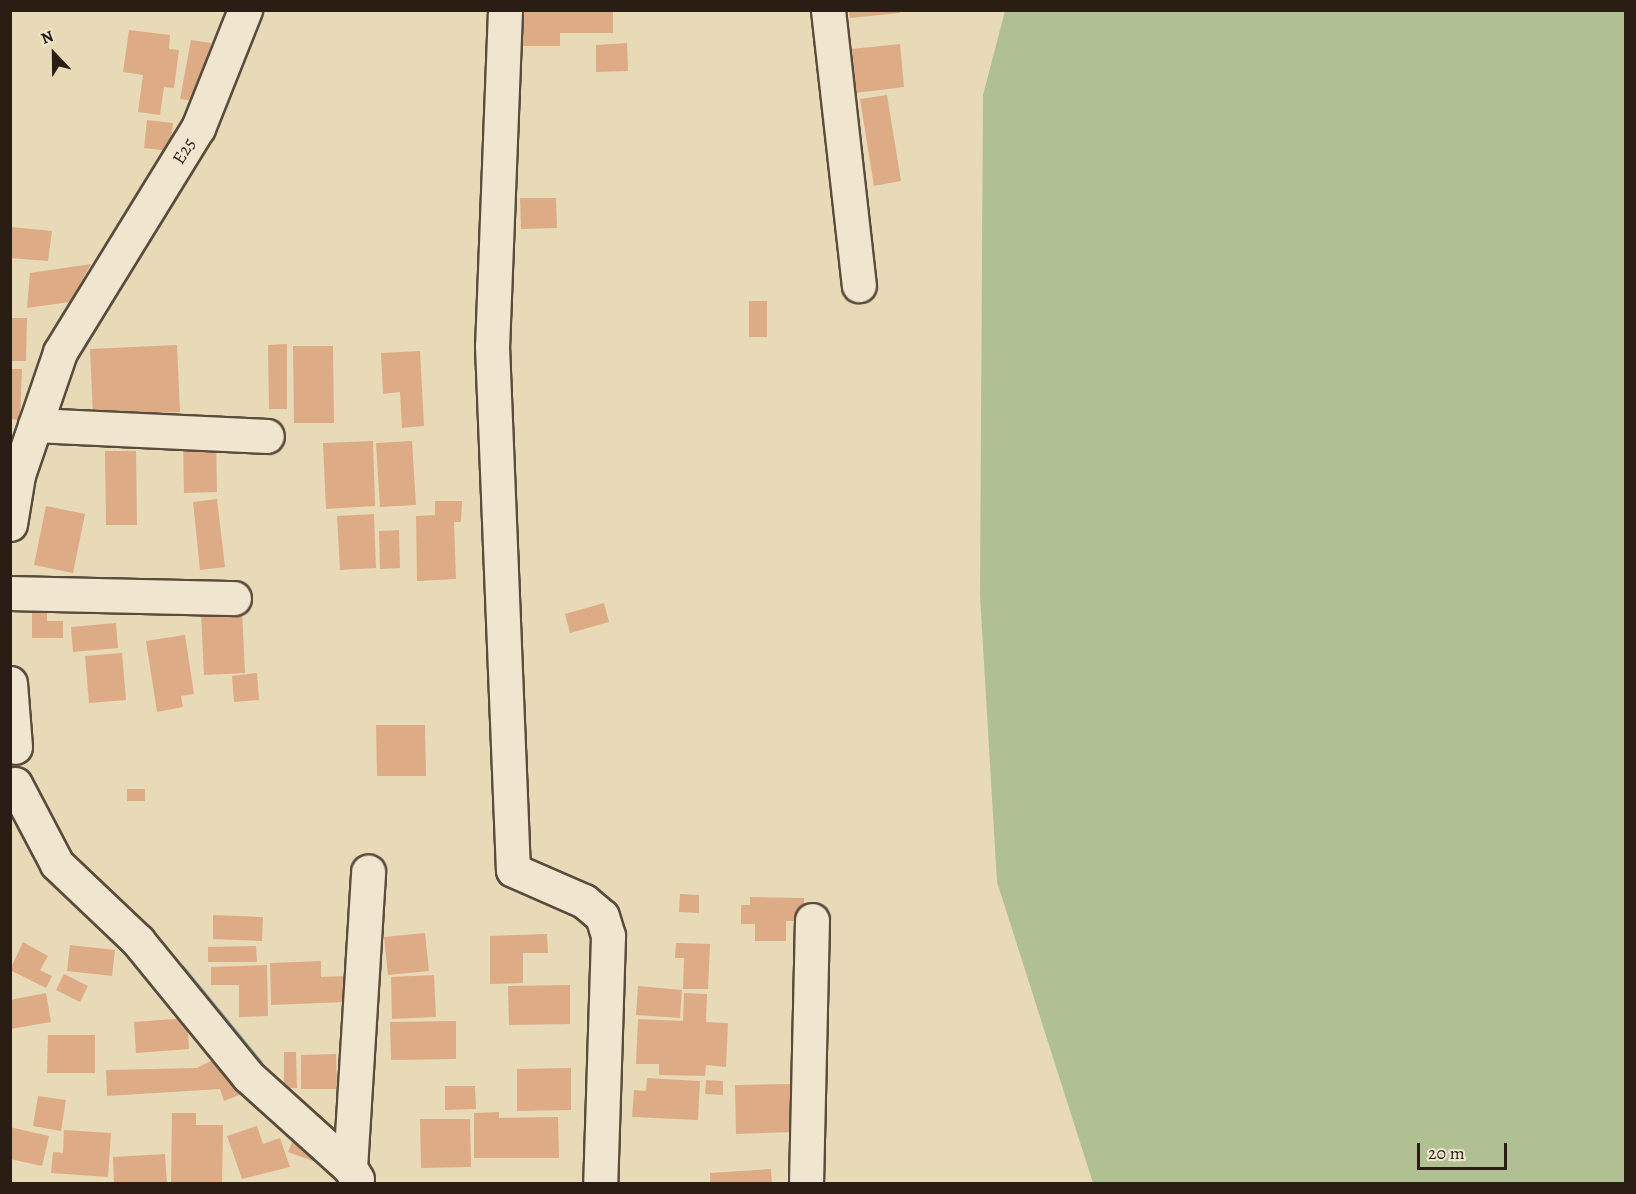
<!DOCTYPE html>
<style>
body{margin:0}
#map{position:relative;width:1636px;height:1194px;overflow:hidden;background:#e8d9b7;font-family:Alegreya,serif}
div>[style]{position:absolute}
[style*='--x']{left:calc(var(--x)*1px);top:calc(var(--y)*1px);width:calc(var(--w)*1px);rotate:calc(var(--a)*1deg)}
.green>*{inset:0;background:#b0c093}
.stream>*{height:9px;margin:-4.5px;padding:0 4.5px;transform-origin:4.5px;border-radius:4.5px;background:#9cb7b9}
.building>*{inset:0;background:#ddac86}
.roads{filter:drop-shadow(2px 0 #5a4c3c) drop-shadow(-2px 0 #5a4c3c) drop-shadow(0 2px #5a4c3c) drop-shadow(0 -2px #5a4c3c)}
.minor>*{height:33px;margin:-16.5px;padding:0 16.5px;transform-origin:16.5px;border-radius:16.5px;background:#f0e6d0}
span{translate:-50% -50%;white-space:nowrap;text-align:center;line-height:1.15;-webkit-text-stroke:5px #f0e6d0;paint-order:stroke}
.street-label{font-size:18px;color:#2a1d13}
.frame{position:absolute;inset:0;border:12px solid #2a1d13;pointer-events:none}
.north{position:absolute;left:24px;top:24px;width:60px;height:60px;-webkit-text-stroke:4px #f0e6d0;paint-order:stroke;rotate:338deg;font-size:16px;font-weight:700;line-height:24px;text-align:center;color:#2a1d13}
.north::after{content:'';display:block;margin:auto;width:21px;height:27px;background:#2a1d13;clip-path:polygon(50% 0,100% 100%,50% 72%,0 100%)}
.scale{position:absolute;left:1417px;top:1143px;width:90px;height:27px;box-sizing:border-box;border:3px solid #2a1d13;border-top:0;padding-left:8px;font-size:18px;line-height:21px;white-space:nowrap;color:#2a1d13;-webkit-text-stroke:4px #f0e6d0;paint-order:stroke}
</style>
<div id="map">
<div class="green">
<div style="clip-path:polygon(1005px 11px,1625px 11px,1625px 1183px,1093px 1183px,997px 882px,980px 596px,983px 95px)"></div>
</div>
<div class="stream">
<div style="--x:181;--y:969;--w:122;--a:50.7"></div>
</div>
<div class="building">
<div style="clip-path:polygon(523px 10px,613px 10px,613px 33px,560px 33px,560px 46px,523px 46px)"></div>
<div style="clip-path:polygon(849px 10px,900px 10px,900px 13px,850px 18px)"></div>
<div style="clip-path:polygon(129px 30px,170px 35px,169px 49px,179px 50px,174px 88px,164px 87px,160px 115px,138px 112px,143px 75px,123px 72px)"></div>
<div style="clip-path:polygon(191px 40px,211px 43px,200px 102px,180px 99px)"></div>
<div style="clip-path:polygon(627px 43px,628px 71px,596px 72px,596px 45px)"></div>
<div style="clip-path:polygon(900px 44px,904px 87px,855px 93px,851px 49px)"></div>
<div style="clip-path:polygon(887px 95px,901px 181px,874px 186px,860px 99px)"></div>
<div style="clip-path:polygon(147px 120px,173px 123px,170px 151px,144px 148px)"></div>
<div style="clip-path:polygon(520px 198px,556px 198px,557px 228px,521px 229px)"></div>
<div style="clip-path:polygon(11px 227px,52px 231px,48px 261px,10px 258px)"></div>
<div style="clip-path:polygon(91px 264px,70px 302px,27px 308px,30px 273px)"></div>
<div style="clip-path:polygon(749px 301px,767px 301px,767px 337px,749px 337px)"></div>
<div style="clip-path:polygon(10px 318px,27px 318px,26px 361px,10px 361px)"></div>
<div style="clip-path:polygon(287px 344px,287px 409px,269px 409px,268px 345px)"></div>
<div style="clip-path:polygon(177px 345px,180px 412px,93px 416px,90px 349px)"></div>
<div style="clip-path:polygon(293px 346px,333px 346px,334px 423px,294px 423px)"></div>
<div style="clip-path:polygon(420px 351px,424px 426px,402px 428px,400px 392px,383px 394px,381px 353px)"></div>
<div style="clip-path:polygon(10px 369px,22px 369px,20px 420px,10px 419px)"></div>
<div style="clip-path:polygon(216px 438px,217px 492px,184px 493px,183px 439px)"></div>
<div style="clip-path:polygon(373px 441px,375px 506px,326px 509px,323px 443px)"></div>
<div style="clip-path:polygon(412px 441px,416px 505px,380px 507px,376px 443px)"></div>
<div style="clip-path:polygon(105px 451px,136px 451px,137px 525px,106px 525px)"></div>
<div style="clip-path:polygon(217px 499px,225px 567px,200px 570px,193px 502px)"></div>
<div style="clip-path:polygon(435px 501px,462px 501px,461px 522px,454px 522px,456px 579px,417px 581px,416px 516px,435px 515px)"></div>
<div style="clip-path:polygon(46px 506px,85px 514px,73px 573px,34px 565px)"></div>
<div style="clip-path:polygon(374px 514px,376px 568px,340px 570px,337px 516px)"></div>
<div style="clip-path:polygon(399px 530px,400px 568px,380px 569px,379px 531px)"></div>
<div style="clip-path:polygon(32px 603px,47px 603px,47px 621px,63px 621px,63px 638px,32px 638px)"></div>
<div style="clip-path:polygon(604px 603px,609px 622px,570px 633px,565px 614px)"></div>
<div style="clip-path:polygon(242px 611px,245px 673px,204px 675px,201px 613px)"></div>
<div style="clip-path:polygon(116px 623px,118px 648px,73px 652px,71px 627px)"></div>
<div style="clip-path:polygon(185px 635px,194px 694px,181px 696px,183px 707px,157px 712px,146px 641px)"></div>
<div style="clip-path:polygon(122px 653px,126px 700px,89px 703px,85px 656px)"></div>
<div style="clip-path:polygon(257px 673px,259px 700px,234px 702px,232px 676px)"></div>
<div style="clip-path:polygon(376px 725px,425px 725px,426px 776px,377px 776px)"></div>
<div style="clip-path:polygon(127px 789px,145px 789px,145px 801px,127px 801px)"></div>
<div style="clip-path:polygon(680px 894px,699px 895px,699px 913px,679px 912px)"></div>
<div style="clip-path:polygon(750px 897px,804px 898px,804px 921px,786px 921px,786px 941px,755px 941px,755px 924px,741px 924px,741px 905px,750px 905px)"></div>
<div style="clip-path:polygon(213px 915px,263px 917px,262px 941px,213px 939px)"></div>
<div style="clip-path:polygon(425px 933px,429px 971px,388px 975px,384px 937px)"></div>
<div style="clip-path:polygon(547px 934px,548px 953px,523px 953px,523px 983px,490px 984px,490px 936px)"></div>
<div style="clip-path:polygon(23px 942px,48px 956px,40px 970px,52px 976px,46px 988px,10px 970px)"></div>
<div style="clip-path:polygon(676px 943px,710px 944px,708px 989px,683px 989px,684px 958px,675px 958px)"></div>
<div style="clip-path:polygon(70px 945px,115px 950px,112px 976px,67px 971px)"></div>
<div style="clip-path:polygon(256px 946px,257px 962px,208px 962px,208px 947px)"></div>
<div style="clip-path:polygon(321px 961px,321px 977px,346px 976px,347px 1002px,271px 1005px,270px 963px)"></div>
<div style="clip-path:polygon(267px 965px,268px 1016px,239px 1017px,239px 985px,211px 985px,211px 967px)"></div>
<div style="clip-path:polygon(64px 974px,88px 986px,80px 1002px,56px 990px)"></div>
<div style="clip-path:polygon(434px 975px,436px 1017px,392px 1019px,391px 977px)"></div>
<div style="clip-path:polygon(570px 985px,570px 1024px,509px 1025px,508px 986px)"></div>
<div style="clip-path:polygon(638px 986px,682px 990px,680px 1018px,636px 1015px)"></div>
<div style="clip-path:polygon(46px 993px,51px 1022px,10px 1029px,10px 1000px)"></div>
<div style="clip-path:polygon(684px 993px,707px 994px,706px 1022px,728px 1023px,726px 1067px,706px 1065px,705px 1076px,659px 1075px,659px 1064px,636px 1064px,638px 1019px,683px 1021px)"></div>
<div style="clip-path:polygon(187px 1018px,189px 1049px,136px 1053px,134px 1022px)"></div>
<div style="clip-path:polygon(456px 1021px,456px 1059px,391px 1060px,390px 1022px)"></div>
<div style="clip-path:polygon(48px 1035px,95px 1035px,95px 1073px,47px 1073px)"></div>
<div style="clip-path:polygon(284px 1052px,296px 1052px,297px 1088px,284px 1088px)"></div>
<div style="clip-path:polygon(226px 1053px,255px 1089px,224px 1101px,220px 1089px,107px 1096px,106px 1070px,197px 1068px)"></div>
<div style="clip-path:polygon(336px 1054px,337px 1089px,301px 1089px,301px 1055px)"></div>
<div style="clip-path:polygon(571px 1068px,571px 1110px,517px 1111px,517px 1069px)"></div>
<div style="clip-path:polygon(647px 1078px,700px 1081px,698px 1120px,632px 1117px,634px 1090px,646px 1091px)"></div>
<div style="clip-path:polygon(706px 1080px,723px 1081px,723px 1095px,705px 1094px)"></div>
<div style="clip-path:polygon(793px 1084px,795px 1132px,736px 1134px,735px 1085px)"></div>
<div style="clip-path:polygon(445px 1086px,475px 1086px,476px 1109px,445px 1110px)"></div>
<div style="clip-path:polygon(38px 1096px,66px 1100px,61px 1131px,33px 1126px)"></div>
<div style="clip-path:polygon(499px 1112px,499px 1118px,558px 1117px,559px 1158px,474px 1158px,474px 1113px)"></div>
<div style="clip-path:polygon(172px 1113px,196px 1113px,196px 1125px,223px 1125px,222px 1184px,171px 1183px)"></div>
<div style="clip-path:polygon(420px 1119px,470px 1119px,471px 1167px,421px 1168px)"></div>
<div style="clip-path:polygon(257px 1126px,263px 1144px,280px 1138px,290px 1167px,242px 1179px,227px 1136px)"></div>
<div style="clip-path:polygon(10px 1127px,49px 1136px,42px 1166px,10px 1159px)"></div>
<div style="clip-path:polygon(64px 1130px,111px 1133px,108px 1177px,51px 1173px,53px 1152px,63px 1153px)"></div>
<div style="clip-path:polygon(295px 1135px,322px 1145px,316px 1162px,288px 1152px)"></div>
<div style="clip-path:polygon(165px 1154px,167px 1184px,114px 1184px,113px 1157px)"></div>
<div style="clip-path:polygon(771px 1169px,772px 1184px,710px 1184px,710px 1173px)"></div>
</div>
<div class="roads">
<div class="minor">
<div style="--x:505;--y:10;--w:336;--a:92.2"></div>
<div style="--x:492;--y:346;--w:524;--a:87.71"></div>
<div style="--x:513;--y:870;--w:77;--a:23.6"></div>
<div style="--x:584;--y:901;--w:23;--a:40"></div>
<div style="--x:602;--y:916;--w:21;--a:73"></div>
<div style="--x:608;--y:936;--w:248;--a:91.8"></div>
<div style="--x:828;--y:10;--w:277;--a:83.6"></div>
<div style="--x:35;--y:425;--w:232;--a:2.7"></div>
<div style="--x:10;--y:524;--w:50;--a:-80.7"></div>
<div style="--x:18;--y:475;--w:130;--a:-71.1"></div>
<div style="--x:60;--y:352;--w:263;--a:-58.4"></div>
<div style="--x:198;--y:128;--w:127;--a:-68.3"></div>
<div style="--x:10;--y:593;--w:224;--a:1.3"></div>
<div style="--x:10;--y:683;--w:64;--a:85.5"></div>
<div style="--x:15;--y:784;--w:90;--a:62.3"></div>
<div style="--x:57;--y:864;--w:112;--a:43.5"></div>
<div style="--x:138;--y:941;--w:174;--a:50.8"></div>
<div style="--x:248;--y:1076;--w:137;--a:42"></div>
<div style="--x:357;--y:1179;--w:13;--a:-122"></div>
<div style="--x:350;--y:1168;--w:297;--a:-86.5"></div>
<div style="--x:806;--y:1184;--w:264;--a:-88.7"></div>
</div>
</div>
<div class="street-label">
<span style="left:184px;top:151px;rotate:-58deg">E25</span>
</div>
<div class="frame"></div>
<div class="north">N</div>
<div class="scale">20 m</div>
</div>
